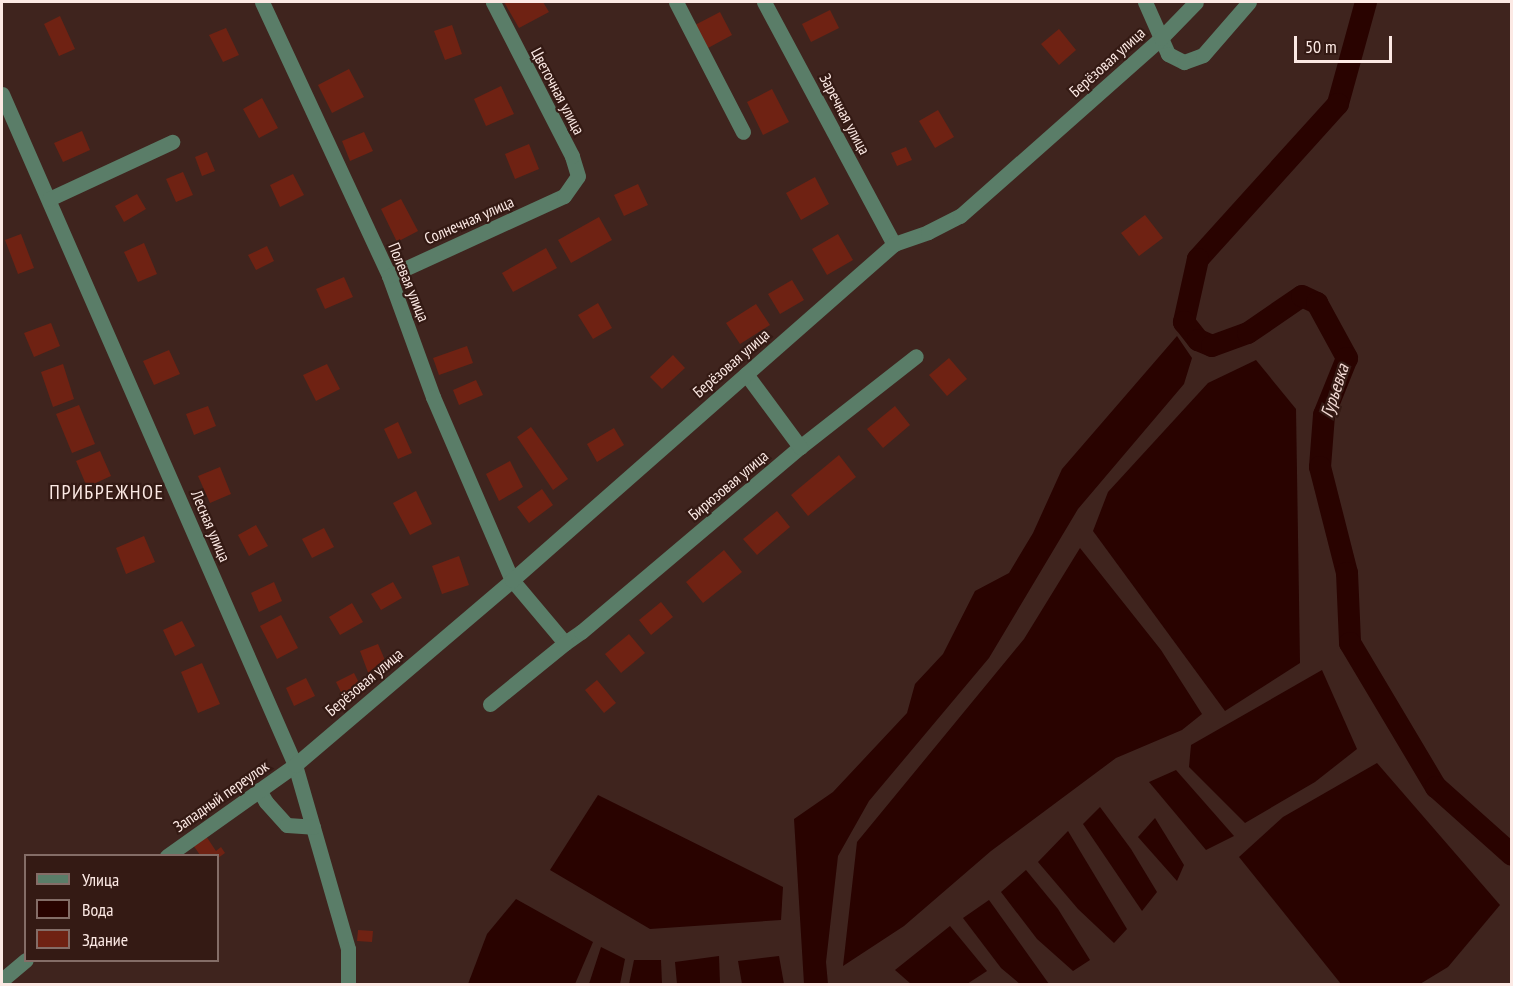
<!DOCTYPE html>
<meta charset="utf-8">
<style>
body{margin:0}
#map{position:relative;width:1513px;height:986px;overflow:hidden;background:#3f241e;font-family:"PT Sans Narrow",sans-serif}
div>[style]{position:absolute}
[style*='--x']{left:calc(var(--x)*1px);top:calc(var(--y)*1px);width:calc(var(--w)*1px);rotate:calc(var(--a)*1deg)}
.water>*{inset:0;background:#290300}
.river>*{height:22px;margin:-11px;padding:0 11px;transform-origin:11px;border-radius:11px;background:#290300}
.building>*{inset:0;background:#6f2213}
.minor>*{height:15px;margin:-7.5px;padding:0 7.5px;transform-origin:7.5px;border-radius:7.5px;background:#5a7d68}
span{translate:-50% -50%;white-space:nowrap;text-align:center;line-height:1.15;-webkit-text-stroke:4.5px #341a14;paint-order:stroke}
.street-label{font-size:16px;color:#fce9e4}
.water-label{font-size:18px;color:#f2d9d4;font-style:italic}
.quarter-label{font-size:20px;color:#fce9e4;letter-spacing:1.5px}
.frame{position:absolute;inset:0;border:3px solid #fce9e4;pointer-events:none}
.legend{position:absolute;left:24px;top:854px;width:195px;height:108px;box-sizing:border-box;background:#341a14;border:2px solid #846d67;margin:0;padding:8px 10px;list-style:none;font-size:18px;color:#fce9e4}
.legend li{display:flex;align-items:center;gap:12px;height:30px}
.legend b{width:30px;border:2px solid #846d67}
.scale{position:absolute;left:1294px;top:36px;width:98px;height:27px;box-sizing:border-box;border:3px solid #fce9e4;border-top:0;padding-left:8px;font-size:18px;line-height:21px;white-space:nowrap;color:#fce9e4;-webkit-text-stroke:4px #341a14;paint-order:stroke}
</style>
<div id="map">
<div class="water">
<div style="clip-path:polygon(1177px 336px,1192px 358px,1184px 384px,1078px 509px,989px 658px,869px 801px,838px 856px,826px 962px,828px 984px,804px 984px,794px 819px,833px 792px,907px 713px,915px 684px,943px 654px,975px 591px,1009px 573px,1033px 533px,1062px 469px)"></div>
<div style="clip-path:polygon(1256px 360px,1296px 409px,1300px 663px,1225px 711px,1093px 531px,1108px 492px,1208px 383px)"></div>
<div style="clip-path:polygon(1080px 548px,1161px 650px,1202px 714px,1182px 730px,1116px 758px,991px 851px,904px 926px,843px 966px,857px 842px,1024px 639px)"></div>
<div style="clip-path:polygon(1322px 670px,1357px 749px,1315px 782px,1245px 823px,1189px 767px,1191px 745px)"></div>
<div style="clip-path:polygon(1377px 763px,1500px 905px,1448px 967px,1420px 984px,1341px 984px,1239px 857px,1283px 817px)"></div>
<div style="clip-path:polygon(1176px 770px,1234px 836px,1206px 850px,1149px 782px)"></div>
<div style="clip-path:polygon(598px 795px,783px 887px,781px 920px,650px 929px,550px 870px)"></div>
<div style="clip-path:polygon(1100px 807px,1131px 849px,1157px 892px,1142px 911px,1083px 824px)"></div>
<div style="clip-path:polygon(1155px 818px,1184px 865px,1177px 881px,1138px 837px)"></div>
<div style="clip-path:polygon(1068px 831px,1127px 929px,1114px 943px,1078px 909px,1038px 862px)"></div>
<div style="clip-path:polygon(1026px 870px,1058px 909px,1090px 960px,1073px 971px,1037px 939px,1001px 892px)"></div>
<div style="clip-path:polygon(516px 899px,593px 942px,575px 984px,468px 984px,487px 934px)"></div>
<div style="clip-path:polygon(989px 900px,1049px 984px,1020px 984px,1001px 968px,963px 918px)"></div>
<div style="clip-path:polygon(950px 926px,987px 971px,967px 984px,911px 984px,895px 970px)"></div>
<div style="clip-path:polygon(601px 947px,625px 959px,620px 984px,589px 984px)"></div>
<div style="clip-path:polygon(719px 956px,720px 984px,677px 984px,675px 962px)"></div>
<div style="clip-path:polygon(779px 956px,784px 984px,742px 984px,738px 961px)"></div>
<div style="clip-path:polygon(634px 960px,661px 960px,662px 984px,629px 984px)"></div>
</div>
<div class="river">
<div style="--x:1366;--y:2;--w:106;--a:105.4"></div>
<div style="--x:1338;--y:104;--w:209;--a:132.1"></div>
<div style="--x:1198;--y:259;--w:65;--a:102.5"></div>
<div style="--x:1184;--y:322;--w:23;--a:52"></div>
<div style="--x:1198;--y:340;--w:15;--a:23"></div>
<div style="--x:1212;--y:346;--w:38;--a:-20"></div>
<div style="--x:1248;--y:333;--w:65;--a:-34.4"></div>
<div style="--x:1302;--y:296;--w:17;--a:25"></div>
<div style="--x:1317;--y:303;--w:63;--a:61.4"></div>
<div style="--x:1347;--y:358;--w:61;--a:112"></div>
<div style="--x:1324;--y:415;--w:52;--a:94.4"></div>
<div style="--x:1320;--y:467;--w:109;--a:75.7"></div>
<div style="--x:1347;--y:573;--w:70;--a:87.5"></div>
<div style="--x:1350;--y:643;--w:168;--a:59.2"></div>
<div style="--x:1436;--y:787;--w:102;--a:41.8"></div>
</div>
<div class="building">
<div style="clip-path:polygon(504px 2px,543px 2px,549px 12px,519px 28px)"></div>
<div style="clip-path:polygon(830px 10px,839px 28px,811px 42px,802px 24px)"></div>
<div style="clip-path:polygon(720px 12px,732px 35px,708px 48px,695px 25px)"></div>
<div style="clip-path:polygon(60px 16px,75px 49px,59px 56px,44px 24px)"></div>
<div style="clip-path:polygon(452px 25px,462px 54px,445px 60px,434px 31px)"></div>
<div style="clip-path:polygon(226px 28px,239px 55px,223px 62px,209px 35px)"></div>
<div style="clip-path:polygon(1059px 29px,1076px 50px,1059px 65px,1041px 44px)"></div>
<div style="clip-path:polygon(349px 69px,364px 97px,332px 113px,318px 85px)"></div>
<div style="clip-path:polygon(501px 86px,514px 114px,486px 126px,474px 99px)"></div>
<div style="clip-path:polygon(772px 89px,789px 122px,763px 135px,747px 102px)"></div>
<div style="clip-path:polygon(262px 98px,278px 128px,259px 138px,243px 109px)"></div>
<div style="clip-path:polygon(938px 110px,954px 137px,935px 148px,919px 121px)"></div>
<div style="clip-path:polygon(82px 131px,90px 150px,63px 162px,54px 143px)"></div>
<div style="clip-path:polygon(364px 132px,373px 151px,350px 161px,342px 141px)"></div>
<div style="clip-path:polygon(529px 144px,539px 169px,515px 179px,505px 154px)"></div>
<div style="clip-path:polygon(906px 147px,912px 160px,897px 166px,891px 153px)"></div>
<div style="clip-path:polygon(207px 152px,215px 171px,202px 176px,195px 157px)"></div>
<div style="clip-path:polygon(183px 172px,193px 195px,176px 202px,166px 179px)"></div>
<div style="clip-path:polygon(293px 174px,304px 195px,280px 207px,270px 185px)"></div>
<div style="clip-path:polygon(815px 177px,829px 204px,801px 220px,786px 193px)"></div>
<div style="clip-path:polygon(638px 184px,648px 205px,624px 216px,614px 195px)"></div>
<div style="clip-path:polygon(137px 194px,146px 209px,124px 222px,115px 206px)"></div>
<div style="clip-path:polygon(401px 199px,418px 231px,397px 242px,381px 209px)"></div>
<div style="clip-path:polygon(1145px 215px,1163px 238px,1139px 256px,1121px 233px)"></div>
<div style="clip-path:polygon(599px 217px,612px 240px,571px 263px,558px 240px)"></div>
<div style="clip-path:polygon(21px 234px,34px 268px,18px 274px,5px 240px)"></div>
<div style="clip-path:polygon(838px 234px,853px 260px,827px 275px,812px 249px)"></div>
<div style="clip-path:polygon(144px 243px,157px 274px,138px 282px,124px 252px)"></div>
<div style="clip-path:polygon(267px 246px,274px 261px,256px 270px,248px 255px)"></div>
<div style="clip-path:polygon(546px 248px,557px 268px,513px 292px,502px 273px)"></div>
<div style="clip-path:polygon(344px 277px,353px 297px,325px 309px,316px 289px)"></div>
<div style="clip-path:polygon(792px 280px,804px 300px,780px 314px,768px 294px)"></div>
<div style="clip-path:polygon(598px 303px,612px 328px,593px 339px,578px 315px)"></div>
<div style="clip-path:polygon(756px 304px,770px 325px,740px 344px,726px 323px)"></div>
<div style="clip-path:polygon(51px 323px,60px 346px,34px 357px,24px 333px)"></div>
<div style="clip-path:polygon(467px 346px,473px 363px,439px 375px,433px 358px)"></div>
<div style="clip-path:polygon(169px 350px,180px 374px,154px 385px,143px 361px)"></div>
<div style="clip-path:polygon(673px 355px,685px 368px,662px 389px,650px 377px)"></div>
<div style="clip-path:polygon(949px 358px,967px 379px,947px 396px,929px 375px)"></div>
<div style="clip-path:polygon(63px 364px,74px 399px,53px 407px,41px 372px)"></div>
<div style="clip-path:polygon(327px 364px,340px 389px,316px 401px,303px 375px)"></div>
<div style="clip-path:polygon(476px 380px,483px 395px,459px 405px,453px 390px)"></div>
<div style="clip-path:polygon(79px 405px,95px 444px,72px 453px,56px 414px)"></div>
<div style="clip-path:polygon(208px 406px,216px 426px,194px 435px,186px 414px)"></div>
<div style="clip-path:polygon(895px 406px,910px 425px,883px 448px,867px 429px)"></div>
<div style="clip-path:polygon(398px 422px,412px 453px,398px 459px,384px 429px)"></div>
<div style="clip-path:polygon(531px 427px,568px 479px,553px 490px,517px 437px)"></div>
<div style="clip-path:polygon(614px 428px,624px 445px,597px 462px,587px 444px)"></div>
<div style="clip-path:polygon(100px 451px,111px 476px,87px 487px,76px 461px)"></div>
<div style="clip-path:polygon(839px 455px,856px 477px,808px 516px,791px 495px)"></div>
<div style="clip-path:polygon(510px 461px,523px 487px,499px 501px,486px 474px)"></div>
<div style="clip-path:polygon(220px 467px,231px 494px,210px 503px,198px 476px)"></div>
<div style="clip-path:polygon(542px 489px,553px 505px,529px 523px,517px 507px)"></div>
<div style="clip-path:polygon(416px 491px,432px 524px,410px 535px,393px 503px)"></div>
<div style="clip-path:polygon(777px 511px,790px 527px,757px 555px,743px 539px)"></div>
<div style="clip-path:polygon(256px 525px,268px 546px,249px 556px,238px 535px)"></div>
<div style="clip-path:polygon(324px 528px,334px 547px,312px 558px,302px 539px)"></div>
<div style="clip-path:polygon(144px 536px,155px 562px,126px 574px,116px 548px)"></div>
<div style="clip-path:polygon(724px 550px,742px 572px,703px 603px,686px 582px)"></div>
<div style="clip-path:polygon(459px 556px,469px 585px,442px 594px,432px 566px)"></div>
<div style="clip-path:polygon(274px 582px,282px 601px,259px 612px,251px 593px)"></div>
<div style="clip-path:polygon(393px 582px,402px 598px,381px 610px,371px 594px)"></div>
<div style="clip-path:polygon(661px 602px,673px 617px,651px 635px,639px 620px)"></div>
<div style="clip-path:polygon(352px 603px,363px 622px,340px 635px,329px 617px)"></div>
<div style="clip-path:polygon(281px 615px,298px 648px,277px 659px,260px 626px)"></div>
<div style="clip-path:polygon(182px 621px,195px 646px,175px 656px,163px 630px)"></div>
<div style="clip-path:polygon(629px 634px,645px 653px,621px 673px,605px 654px)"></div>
<div style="clip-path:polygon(378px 644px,388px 667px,369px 675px,360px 651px)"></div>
<div style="clip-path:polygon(202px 663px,220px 704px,198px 713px,181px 672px)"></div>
<div style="clip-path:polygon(354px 673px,364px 693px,346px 702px,336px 682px)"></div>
<div style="clip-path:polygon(306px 678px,315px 696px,294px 706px,286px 688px)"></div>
<div style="clip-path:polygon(597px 680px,616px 703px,604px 713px,585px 690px)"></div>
<div style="clip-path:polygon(206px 836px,216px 851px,221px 847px,225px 853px,218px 858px,218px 855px,200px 855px,193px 845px)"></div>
<div style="clip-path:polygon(358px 930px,373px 931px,372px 942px,357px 941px)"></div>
</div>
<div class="minor">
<div style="--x:262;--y:2;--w:302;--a:65.1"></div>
<div style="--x:389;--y:276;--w:129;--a:70"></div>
<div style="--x:433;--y:397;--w:199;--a:66.7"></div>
<div style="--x:512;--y:580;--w:82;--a:49.9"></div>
<div style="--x:565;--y:643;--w:19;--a:-35"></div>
<div style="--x:581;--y:632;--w:287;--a:-40.2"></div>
<div style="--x:800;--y:447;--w:147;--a:-38.1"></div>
<div style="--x:676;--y:2;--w:146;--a:62.7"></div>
<div style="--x:764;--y:2;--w:275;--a:61.8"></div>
<div style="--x:1145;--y:2;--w:57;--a:66.1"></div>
<div style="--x:1168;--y:54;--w:18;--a:27"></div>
<div style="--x:1184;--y:62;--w:20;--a:-20"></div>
<div style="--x:1203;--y:55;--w:70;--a:-49"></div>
<div style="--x:2;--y:94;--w:732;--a:66.41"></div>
<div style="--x:295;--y:765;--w:191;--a:73.9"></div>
<div style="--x:348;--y:949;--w:35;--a:90"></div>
<div style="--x:49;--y:199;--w:136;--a:-24.9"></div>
<div style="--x:389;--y:276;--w:192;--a:-24.6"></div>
<div style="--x:564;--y:196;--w:24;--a:-55"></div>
<div style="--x:578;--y:176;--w:21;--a:-107"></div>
<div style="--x:572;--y:156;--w:173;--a:-117.2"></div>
<div style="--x:746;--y:374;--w:91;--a:53.5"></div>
<div style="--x:490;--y:704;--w:97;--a:-39.1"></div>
<div style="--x:259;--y:790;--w:14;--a:60"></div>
<div style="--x:266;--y:802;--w:31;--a:48"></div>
<div style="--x:287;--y:825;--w:26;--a:4"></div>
<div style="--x:167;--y:856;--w:157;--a:-35.4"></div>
<div style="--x:295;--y:765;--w:285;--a:-40.4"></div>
<div style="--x:512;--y:580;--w:509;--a:-41.33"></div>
<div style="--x:894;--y:244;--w:36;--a:-19"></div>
<div style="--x:928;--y:232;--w:36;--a:-27"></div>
<div style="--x:960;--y:216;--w:268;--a:-41.5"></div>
<div style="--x:1161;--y:38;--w:50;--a:-45.8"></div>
<div style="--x:2;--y:980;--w:31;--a:-40"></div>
</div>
<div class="street-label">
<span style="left:1107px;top:62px;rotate:-42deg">Берёзовая улица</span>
<span style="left:558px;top:91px;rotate:62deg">Цветочная улица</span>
<span style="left:845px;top:114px;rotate:62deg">Заречная улица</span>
<span style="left:469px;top:220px;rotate:-24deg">Солнечная улица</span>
<span style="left:409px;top:282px;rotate:68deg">Полевая улица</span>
<span style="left:731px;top:363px;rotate:-41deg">Берёзовая улица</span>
<span style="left:728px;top:485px;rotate:-40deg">Бирюзовая улица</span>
<span style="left:211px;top:526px;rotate:67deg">Лесная улица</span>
<span style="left:364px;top:682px;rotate:-40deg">Берёзовая улица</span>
<span style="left:221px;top:796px;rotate:-35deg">Западный переулок</span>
</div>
<div class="water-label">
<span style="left:1335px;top:391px;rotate:-72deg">Гурьевка</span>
</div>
<div class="quarter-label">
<span style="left:107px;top:492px">ПРИБРЕЖНОЕ</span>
</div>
<div class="frame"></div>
<ul class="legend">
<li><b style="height:8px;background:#5a7d68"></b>Улица</li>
<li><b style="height:16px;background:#290300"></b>Вода</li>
<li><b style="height:16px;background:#6f2213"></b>Здание</li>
</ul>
<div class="scale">50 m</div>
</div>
